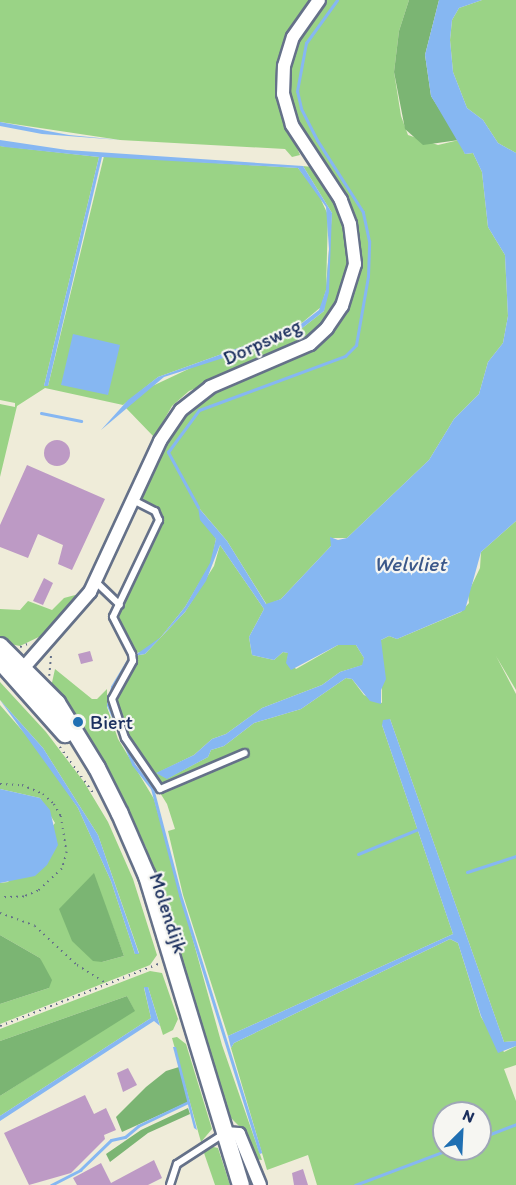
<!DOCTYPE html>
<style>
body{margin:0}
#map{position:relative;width:516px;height:1185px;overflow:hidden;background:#efecd9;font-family:Itim,sans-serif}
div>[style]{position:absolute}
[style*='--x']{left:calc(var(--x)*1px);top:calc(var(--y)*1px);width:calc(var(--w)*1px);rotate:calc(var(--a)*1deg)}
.green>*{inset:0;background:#9ad386}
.forest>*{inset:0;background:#7bb573}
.water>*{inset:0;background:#86b7f2}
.stream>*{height:3px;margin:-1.5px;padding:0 1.5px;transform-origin:1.5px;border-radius:1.5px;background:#86b7f2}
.building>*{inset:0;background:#bd9ac5}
.round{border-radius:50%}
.path>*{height:1.5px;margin-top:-0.75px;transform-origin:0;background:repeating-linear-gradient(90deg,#657189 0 1.5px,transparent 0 6px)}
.roads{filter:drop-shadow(2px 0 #657189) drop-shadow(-2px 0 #657189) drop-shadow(0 2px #657189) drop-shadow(0 -2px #657189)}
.service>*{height:6px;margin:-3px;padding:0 3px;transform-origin:3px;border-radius:3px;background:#fff}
.minor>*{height:12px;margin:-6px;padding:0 6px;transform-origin:6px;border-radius:6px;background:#fff}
.secondary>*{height:16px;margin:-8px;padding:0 8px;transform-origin:8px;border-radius:8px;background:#fff}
.dots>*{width:16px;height:16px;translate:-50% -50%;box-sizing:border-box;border:3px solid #f6f6f2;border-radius:50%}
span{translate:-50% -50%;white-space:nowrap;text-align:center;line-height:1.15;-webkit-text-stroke:4.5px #f6f6f2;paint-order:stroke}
.street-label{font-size:20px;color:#1b2f5e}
.poi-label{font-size:20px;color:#1b2f5e}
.left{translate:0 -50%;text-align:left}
.water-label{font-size:21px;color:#3b588a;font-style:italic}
.north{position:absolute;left:432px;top:1101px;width:60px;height:60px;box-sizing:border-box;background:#f6f6f2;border:2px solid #9ea6b7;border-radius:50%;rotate:24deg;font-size:16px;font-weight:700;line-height:24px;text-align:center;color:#1b2f5e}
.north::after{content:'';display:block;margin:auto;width:21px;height:27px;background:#1f6fb2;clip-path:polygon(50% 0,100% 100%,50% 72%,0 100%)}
</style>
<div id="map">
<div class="green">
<div style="clip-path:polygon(0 0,312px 0,285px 44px,290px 131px,300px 155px,292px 157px,285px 149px,120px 140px,0 122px)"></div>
<div style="clip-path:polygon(324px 0,409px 0,399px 31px,394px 72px,401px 116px,408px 135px,438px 145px,459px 140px,465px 154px,473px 153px,482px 172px,488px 227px,505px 255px,508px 316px,503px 343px,488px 362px,479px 394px,454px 419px,429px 460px,347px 538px,332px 538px,331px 546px,281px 599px,267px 605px,227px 541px,199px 508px,216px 539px,211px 563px,185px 607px,161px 637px,145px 652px,134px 653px,118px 615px,161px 515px,155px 507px,138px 500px,176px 420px,216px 390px,296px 358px,324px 341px,334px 326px,358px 245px,297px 125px,288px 95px,290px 59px,298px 39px)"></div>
<div style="clip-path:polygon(482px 0,516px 0,516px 153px,498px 143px,483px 120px,467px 108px,453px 72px,450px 40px,452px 20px,459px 8px)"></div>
<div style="clip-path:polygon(0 146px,99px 157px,44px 386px,48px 386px,104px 156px,298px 168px,318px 193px,328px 215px,326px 290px,321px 307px,297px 327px,158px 377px,123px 405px,45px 388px,17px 406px,0 477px,0 404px,15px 407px,15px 403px,0 400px)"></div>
<div style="clip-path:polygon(303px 166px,312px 167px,342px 212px,349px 262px,336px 306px,327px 322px,305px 341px,189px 391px,172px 406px,154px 437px,126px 408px,146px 389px,197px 365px,292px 336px,324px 311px,332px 213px)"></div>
<div style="clip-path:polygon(516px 521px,516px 690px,496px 656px,516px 694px,516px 1041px,504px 1042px,390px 719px,382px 725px,453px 934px,228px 1036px,183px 895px,168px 831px,175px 829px,167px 804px,129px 743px,115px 702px,134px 656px,145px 654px,185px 612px,214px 566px,220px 545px,264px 609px,249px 637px,252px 655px,274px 660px,283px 652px,289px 653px,287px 659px,296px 669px,338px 645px,356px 645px,364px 658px,363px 665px,340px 672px,322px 685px,262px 708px,226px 734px,212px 739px,194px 755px,157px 773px,168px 778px,208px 757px,211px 750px,224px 746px,254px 723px,301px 709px,346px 678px,352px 679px,364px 695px,382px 703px,381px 640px,389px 636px,397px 639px,461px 612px,469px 603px,468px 593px,480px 568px,481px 552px)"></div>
<div style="clip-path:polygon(79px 594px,45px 634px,20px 646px,0 642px,0 609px,20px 610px,28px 601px,52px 610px,64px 598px)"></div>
<div style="clip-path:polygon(55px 669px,92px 699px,97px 699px,107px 689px,107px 707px,118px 739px,154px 799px,222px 1045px,262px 1160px,253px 1159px,240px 1127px,229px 1116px,146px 847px,79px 721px,51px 687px)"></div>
<div style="clip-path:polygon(evenodd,0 682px,46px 732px,84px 782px,108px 822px,133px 879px,157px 955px,150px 965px,0 1024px,0 1004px,49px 988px,40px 958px,0 935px,0 883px,8px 882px,55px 823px,40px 798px,0 789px,0 705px,40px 751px,78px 808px,111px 881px,135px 954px,139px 953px,98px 835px,43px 748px,0 700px,0 682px,93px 874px,124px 956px,102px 962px,93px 874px)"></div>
<div style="clip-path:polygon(evenodd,450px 939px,458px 943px,481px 1017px,504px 1052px,516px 1046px,516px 1065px,504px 1069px,516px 1101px,516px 1185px,317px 1185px,308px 1155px,267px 1170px,231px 1048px,234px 1043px,450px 939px,444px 1113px,480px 1113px,480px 1149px,444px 1149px,444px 1113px)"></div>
<div style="clip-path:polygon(150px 971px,162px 973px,178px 1019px,173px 1030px,163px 1035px,148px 987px,144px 988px,151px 1018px,0 1116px,0 1096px,134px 1010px,127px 996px,0 1041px,0 1029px)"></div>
<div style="clip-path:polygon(177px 1037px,186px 1044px,212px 1129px,201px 1142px,172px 1038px)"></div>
<div style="clip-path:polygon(209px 1146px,218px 1148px,230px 1185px,215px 1185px,203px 1150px)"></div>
</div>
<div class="forest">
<div style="clip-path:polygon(409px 0,439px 0,425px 55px,431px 96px,459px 140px,423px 145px,405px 129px,394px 72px,399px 31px)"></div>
<div style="clip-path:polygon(94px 873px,124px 956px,102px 962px,93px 961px,72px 941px,59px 909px)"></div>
<div style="clip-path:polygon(0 935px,40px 958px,52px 980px,49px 988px,0 1004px)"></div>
<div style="clip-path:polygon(127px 996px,135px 1011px,0 1096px,0 1041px)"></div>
<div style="clip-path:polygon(179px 1067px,188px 1102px,122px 1132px,116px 1117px,146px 1087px,166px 1071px)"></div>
<div style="clip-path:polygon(188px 1108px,190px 1114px,148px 1133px,110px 1162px,106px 1154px,141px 1130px)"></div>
</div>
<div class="water">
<div style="clip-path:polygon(439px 0,482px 0,459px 8px,452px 20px,450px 40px,453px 72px,467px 108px,483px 120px,498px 143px,516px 153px,516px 521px,481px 552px,465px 610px,397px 639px,389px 636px,381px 640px,386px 679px,381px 690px,381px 704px,370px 701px,352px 679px,346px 678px,301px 709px,254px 723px,224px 746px,211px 750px,208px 757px,167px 779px,156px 773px,194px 755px,212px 739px,226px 734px,262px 708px,322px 685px,340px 672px,362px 665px,364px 658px,356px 645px,338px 645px,291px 670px,286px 663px,288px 653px,283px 652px,274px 660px,252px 655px,249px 637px,264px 609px,220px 545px,206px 581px,185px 612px,145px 654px,134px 656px,161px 637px,185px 607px,210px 563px,216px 539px,200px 520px,198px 507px,227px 541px,266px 604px,281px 599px,331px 546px,330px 537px,338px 540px,347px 538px,429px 460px,454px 419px,479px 394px,488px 362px,503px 343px,508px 316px,505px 255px,488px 227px,482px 172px,473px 153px,465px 154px,431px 96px,425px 55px)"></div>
<div style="clip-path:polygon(0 122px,69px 135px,120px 140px,42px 134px,0 126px)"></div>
<div style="clip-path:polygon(0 140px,67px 150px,303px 166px,332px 213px,329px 292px,324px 311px,292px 336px,164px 377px,101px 430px,128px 400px,158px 377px,297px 327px,319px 310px,326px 290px,329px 249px,326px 207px,298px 168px,102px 157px,48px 386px,44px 386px,99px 157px,5px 147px,0 146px)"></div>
<div style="clip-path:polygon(73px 334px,120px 345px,108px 395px,61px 385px)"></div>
<div style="clip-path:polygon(0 700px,43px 748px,98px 835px,139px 954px,135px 954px,111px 881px,78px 808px)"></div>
<div style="clip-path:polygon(390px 719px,504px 1042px,516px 1041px,516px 1046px,498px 1053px,481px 1016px,458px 943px,450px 939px,234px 1043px,231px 1048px,228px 1036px,453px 934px,382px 725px,383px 720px)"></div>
<div style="clip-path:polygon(0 789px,40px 798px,50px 810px,58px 845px,47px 865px,35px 876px,0 883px)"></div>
<div style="clip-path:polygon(144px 987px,148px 987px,160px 1026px,154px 1021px,0 1121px,0 1116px,151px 1018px)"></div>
<div style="clip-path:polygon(173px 1047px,176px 1047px,197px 1130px,194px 1128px)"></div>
</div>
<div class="stream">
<div style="--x:41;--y:413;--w:41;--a:11.3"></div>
<div style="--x:198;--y:507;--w:63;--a:-118.6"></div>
<div style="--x:168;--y:452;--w:52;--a:-53.6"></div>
<div style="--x:199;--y:410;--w:156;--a:-20.3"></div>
<div style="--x:345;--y:356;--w:16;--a:-45"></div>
<div style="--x:356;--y:345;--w:70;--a:-80.1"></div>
<div style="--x:368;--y:276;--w:35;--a:-88"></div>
<div style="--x:369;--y:241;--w:30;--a:-102"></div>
<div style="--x:363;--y:212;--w:85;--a:-122.6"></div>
<div style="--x:317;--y:140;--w:36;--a:-117"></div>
<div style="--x:301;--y:108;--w:17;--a:-103"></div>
<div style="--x:297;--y:91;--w:49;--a:-79.4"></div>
<div style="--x:306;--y:43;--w:53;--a:-54.2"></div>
<div style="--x:128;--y:660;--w:31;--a:121"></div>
<div style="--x:112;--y:687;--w:18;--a:103"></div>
<div style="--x:108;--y:705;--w:64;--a:67"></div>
<div style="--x:133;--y:764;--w:31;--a:52"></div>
<div style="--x:152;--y:788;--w:111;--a:75.3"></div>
<div style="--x:180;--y:895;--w:269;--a:72.7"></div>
<div style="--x:358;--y:854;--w:65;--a:-22.6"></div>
<div style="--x:467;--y:872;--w:52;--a:-18.1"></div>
<div style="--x:480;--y:1138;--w:39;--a:-21"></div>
<div style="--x:51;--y:1185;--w:33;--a:-27"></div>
<div style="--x:80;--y:1170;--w:43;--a:-44.1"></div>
<div style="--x:111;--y:1140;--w:14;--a:-12"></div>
<div style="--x:125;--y:1137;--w:17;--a:-40"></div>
<div style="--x:138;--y:1126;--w:55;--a:-25.6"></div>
<div style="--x:355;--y:1185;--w:102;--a:-20.8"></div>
</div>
<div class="building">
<div class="round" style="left:44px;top:440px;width:26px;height:26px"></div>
<div style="clip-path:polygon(27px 465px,105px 499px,72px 570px,58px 564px,63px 545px,38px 534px,28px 558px,0 547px,0 525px)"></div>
<div style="clip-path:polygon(44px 578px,53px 583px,43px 605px,33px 601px)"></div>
<div style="clip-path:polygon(90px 651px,93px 661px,81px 664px,78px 654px)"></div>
<div style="clip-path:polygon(128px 1068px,137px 1085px,123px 1092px,117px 1073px)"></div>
<div style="clip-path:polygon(85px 1095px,94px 1114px,106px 1108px,116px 1130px,104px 1135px,105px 1139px,71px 1173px,29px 1185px,4px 1133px)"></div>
<div style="clip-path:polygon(154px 1160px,162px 1178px,148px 1185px,77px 1185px,73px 1178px,101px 1163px,111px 1183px)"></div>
<div style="clip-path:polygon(303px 1169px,308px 1185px,294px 1185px,292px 1173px)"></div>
</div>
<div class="path">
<div style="--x:20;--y:647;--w:11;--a:-22"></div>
<div style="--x:49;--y:676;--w:22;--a:-85"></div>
<div style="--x:60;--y:747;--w:58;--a:54.1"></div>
<div style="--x:0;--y:784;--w:22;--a:3"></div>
<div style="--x:22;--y:785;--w:23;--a:23"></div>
<div style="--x:43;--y:794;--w:15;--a:42"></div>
<div style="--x:54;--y:804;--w:14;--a:60"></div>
<div style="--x:61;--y:816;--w:36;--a:81"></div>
<div style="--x:67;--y:852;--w:18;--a:106"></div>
<div style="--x:62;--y:869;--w:33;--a:137"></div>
<div style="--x:38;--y:891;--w:15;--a:157"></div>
<div style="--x:24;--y:897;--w:24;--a:178"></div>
<div style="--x:0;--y:913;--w:37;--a:20"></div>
<div style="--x:35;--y:926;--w:57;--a:42.9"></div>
<div style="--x:77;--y:965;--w:34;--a:32"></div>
<div style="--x:0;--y:1026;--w:170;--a:-21.4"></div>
</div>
<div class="roads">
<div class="service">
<div style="--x:133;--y:500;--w:25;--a:27"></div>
<div style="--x:155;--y:511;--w:10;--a:66"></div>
<div style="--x:159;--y:520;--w:107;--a:115.4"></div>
<div style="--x:113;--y:617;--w:42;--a:62.8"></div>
<div style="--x:132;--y:654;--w:7;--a:82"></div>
<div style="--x:133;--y:661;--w:43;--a:118.9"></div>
<div style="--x:112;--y:699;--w:41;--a:71.6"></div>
<div style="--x:125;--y:738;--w:62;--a:55.5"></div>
<div style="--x:160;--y:789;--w:92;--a:-23"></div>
<div style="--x:96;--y:582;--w:33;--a:44"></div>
<div style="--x:170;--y:1185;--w:22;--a:-72"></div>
<div style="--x:177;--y:1164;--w:57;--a:-32.9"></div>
</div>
<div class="minor">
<div style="--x:19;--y:673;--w:108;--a:-48.8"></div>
<div style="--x:90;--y:592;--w:166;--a:-65.1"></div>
<div style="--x:160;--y:441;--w:37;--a:-56"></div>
<div style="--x:181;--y:410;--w:37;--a:-38"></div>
<div style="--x:210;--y:387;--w:109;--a:-23.3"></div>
<div style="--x:310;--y:344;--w:23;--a:-43"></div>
<div style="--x:327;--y:328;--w:27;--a:-56"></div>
<div style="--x:342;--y:306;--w:44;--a:-72.8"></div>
<div style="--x:355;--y:264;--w:40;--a:-97.1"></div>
<div style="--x:350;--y:224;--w:26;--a:-111"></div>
<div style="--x:341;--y:200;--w:90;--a:-123.2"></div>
<div style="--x:292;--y:125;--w:32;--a:-106"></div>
<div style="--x:283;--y:94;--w:28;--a:-88"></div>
<div style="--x:284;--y:66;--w:30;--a:-73"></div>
<div style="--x:293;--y:37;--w:45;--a:-54.9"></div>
<div style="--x:225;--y:1133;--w:14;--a:4"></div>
<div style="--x:239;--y:1134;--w:55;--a:67.6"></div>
</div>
<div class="secondary">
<div style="--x:0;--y:646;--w:81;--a:45"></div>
<div style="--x:57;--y:703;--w:76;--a:58.4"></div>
<div style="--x:97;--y:768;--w:51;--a:63.4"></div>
<div style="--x:120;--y:814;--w:68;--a:66.5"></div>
<div style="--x:147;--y:876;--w:323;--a:73.1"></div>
<div style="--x:0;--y:661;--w:98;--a:48.3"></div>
</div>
</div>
<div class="dots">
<div style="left:78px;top:722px;background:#1f6fb2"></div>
</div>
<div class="street-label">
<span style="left:262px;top:342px;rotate:-25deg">Dorpsweg</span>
<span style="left:168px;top:913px;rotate:72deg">Molendijk</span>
</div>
<div class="poi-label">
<span class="left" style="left:90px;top:722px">Biert</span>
</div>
<div class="water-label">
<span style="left:410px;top:564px">Welvliet</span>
</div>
<div class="north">N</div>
</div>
